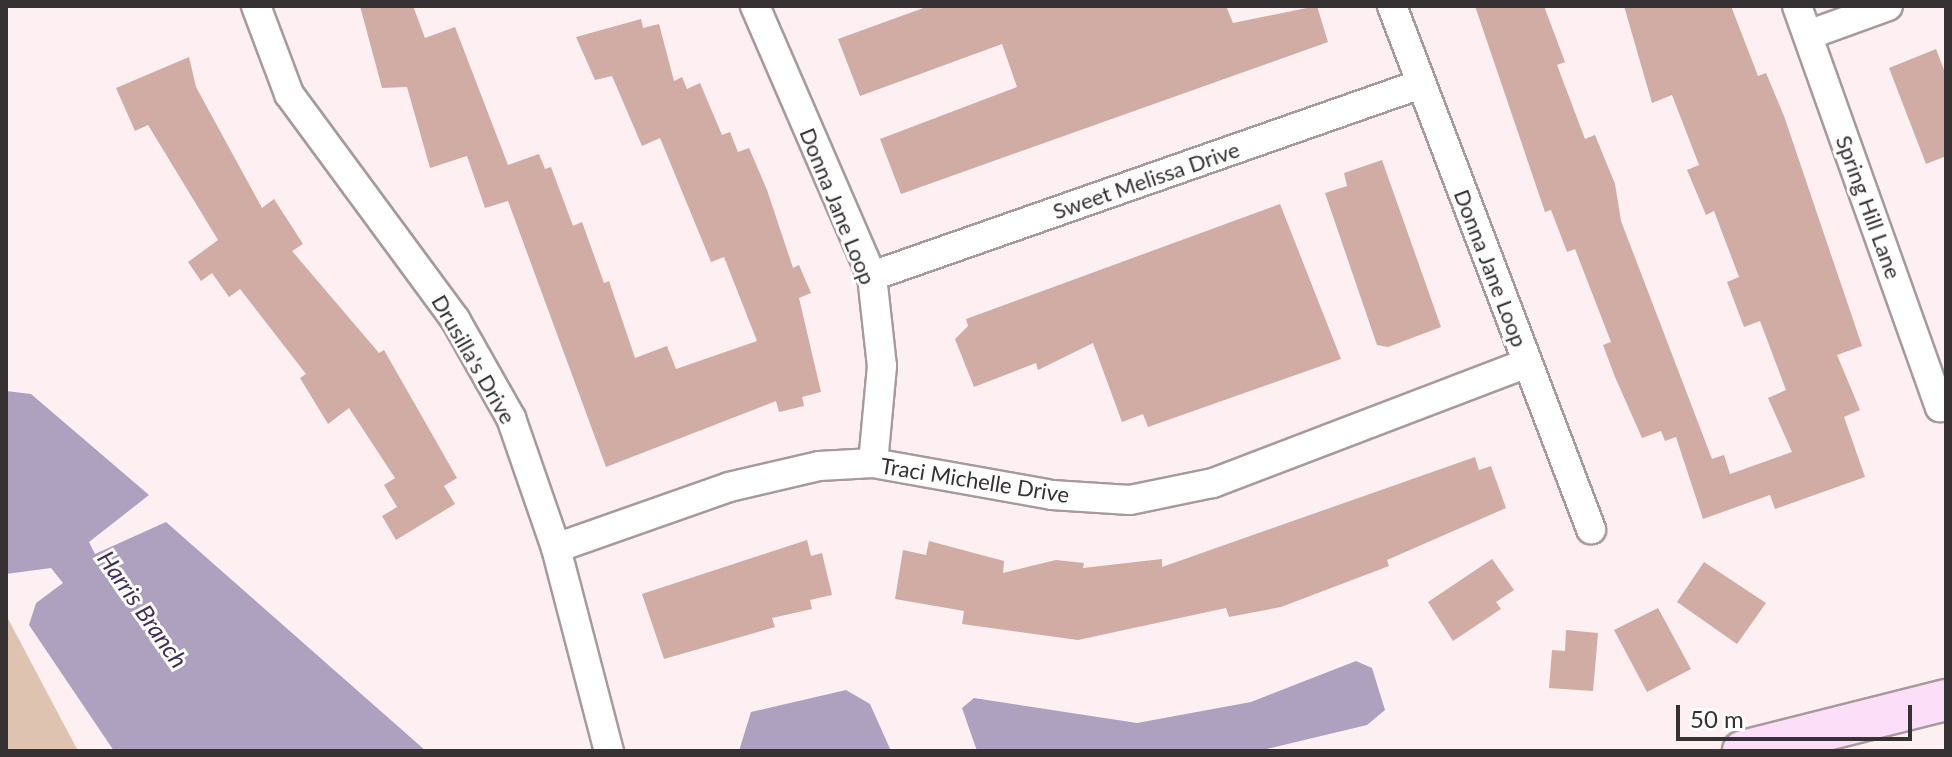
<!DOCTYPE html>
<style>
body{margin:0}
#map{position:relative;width:1952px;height:757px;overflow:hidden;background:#fdeff2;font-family:Lato,sans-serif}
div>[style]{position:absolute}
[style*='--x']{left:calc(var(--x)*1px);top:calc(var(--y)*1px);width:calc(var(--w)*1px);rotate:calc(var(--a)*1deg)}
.green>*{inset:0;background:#dec4b0}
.water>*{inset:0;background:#ada1bf}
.building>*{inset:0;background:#d0aca5}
.roads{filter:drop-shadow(2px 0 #a69a9c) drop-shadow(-2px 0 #a69a9c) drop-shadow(0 2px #a69a9c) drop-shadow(0 -2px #a69a9c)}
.minor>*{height:28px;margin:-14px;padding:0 14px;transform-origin:14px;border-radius:14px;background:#fff}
.secondary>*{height:40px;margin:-20px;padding:0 20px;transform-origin:20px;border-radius:20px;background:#fddef9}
span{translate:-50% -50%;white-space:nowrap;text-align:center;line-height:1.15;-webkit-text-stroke:6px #fff;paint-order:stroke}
.street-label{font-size:22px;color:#363132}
.water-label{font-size:24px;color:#412f59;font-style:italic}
.frame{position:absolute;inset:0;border:8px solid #363132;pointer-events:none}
.scale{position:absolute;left:1676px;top:705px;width:236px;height:36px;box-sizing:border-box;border:4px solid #363132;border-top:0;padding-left:10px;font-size:24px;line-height:28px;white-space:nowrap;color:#363132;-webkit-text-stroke:6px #fff;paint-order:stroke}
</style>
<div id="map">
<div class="green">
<div style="clip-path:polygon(6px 615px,78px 751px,6px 751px)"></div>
</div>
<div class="water">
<div style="clip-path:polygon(6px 391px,31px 394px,149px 495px,89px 542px,95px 554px,166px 522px,426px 751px,114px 751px,29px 625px,36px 603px,63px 583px,51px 568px,6px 574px)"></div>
<div style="clip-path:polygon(1356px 661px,1372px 668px,1385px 710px,1367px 725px,1258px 751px,977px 751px,962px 708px,974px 698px,1137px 723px,1251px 702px)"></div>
<div style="clip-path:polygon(846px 690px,870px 704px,891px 751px,739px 751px,751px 712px)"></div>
</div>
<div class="building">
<div style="clip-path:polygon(360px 6px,413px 6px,425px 38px,455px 27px,508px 165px,539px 154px,545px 169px,551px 167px,573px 226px,582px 222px,604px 283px,609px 281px,635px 358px,667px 346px,676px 369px,757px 341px,724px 257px,711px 262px,660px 138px,642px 146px,612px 76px,595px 80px,576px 37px,641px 19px,643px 28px,659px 24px,674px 81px,682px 77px,687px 89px,700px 83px,722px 135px,730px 132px,738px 152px,749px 148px,767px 190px,793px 268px,799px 265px,811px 293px,799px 298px,821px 392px,802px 397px,804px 406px,779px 412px,776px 401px,606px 467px,508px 201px,485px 208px,467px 156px,430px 168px,407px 87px,382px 88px)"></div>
<div style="clip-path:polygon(929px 6px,1226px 6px,1233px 23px,1317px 6px,1328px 42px,901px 194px,880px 139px,1017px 87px,1002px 44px,860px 96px,838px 39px)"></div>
<div style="clip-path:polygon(1475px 6px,1544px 6px,1565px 62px,1557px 65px,1585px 139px,1595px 135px,1615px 184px,1621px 221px,1712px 459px,1724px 455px,1730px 474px,1792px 452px,1768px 398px,1786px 390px,1760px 321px,1744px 327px,1727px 282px,1739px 277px,1714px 211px,1706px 215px,1687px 170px,1699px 165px,1672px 95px,1652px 103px,1624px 6px,1731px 6px,1758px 76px,1766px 73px,1784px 116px,1862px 346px,1837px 355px,1860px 410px,1844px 417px,1865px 477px,1775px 509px,1770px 495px,1703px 519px,1676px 437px,1665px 441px,1661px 431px,1642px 438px,1615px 377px,1603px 345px,1611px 342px,1575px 249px,1567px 252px,1551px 210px,1545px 212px)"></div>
<div style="clip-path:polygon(1936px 49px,1946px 75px,1946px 156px,1926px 164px,1889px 68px)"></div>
<div style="clip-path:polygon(189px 57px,196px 87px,262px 208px,274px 199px,303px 244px,292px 251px,379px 353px,384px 350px,457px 478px,444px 486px,455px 504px,396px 540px,382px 516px,397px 507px,384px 485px,395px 478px,349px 408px,328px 424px,300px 378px,306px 374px,240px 289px,229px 297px,212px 273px,201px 281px,188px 262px,218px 240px,148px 125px,135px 131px,116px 88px)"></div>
<div style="clip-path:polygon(1382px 160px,1441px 327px,1388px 347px,1377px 345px,1325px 193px,1347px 186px,1344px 173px)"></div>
<div style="clip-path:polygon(1280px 204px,1341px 359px,1148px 427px,1143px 414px,1122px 422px,1093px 343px,1038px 370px,1036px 363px,974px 387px,955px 339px,968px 326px,966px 319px)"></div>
<div style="clip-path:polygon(1475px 457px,1479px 470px,1491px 466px,1506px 508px,1387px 560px,1389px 566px,1281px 607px,1229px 617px,1226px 608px,1078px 640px,962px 624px,964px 611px,895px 599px,903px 550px,926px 555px,929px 541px,1004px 561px,1003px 573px,1056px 560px,1084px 563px,1083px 568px,1162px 559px,1162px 567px)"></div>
<div style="clip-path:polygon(807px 540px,811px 556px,822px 553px,832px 595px,810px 600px,812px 609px,772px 618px,775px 627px,664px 659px,642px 594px)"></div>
<div style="clip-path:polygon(1492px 559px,1514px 590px,1496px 602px,1501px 609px,1453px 641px,1428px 602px)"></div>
<div style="clip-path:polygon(1704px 562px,1766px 603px,1737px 644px,1677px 602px)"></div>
<div style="clip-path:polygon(1658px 608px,1691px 669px,1647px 692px,1614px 630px)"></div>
<div style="clip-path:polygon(1566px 630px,1598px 633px,1593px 691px,1549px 688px,1552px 650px,1565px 651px)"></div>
</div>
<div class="roads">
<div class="minor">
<div style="--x:256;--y:6;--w:94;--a:69.4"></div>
<div style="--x:289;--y:94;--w:280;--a:53.6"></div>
<div style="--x:455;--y:319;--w:114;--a:60.5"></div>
<div style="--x:511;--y:418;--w:138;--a:70.9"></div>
<div style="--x:556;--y:548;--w:210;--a:75.4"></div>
<div style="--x:755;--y:6;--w:294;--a:66.6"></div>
<div style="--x:872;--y:276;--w:91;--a:83.7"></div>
<div style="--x:882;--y:366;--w:97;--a:95.3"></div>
<div style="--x:1392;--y:6;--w:560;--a:69.17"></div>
<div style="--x:1797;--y:6;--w:426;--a:70.4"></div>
<div style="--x:1940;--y:407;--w:6;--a:-18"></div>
<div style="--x:1808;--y:35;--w:85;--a:-19.9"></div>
<div style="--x:872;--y:276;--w:582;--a:-19.28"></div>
<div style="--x:556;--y:548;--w:183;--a:-19.4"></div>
<div style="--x:729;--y:487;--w:92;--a:-13.1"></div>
<div style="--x:819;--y:466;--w:54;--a:-3.2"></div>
<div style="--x:873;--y:463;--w:182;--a:10.1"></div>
<div style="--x:1052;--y:495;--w:78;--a:3.7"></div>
<div style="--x:1130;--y:500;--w:85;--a:-11.6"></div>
<div style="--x:1213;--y:483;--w:336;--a:-20.9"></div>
</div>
<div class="secondary">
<div style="--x:1743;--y:751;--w:209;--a:-14.1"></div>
</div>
</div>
<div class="street-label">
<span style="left:1146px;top:180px;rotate:-19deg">Sweet Melissa Drive</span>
<span style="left:838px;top:206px;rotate:68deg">Donna Jane Loop</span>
<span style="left:1869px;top:207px;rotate:70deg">Spring Hill Lane</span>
<span style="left:1491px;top:268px;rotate:69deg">Donna Jane Loop</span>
<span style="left:474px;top:359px;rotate:60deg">Drusilla's Drive</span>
<span style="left:975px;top:480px;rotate:9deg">Traci Michelle Drive</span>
</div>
<div class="water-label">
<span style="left:143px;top:609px;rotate:55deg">Harris Branch</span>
</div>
<div class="frame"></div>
<div class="scale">50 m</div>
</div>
